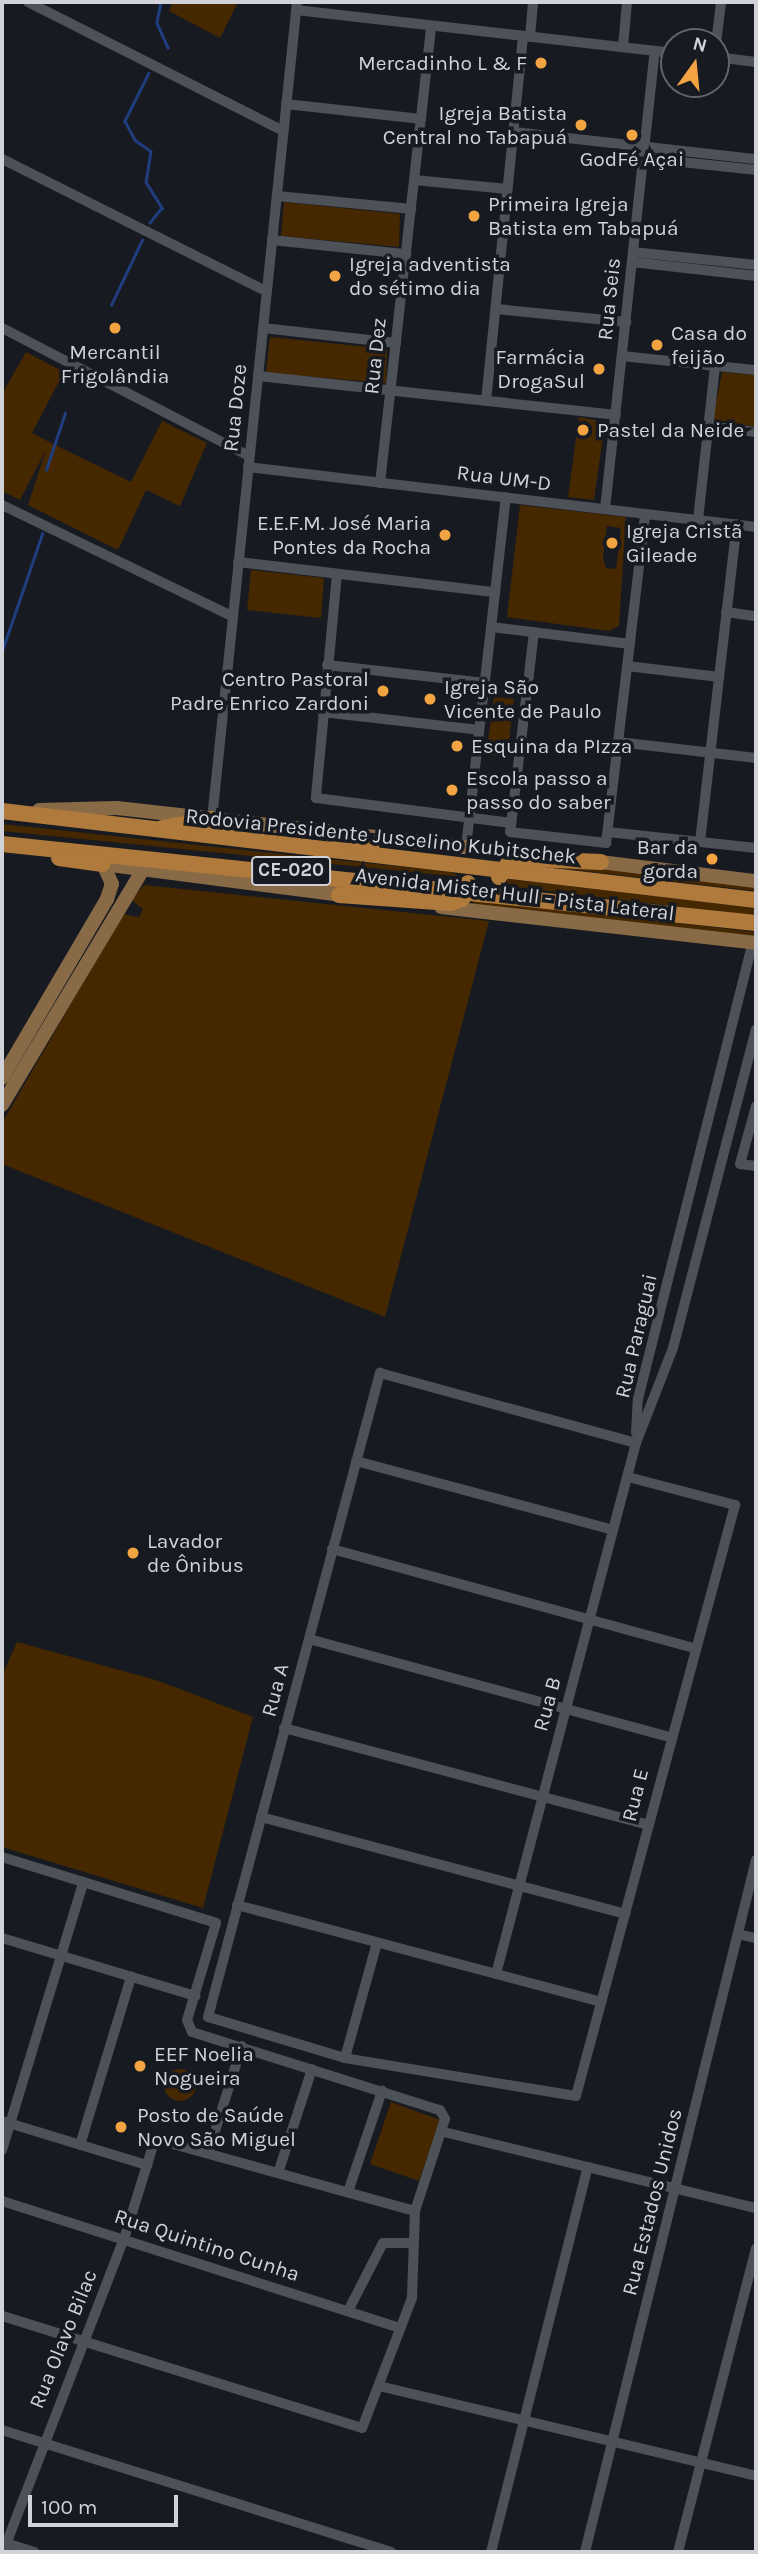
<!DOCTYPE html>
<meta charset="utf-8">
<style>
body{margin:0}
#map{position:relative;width:758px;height:2554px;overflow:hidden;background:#171b21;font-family:Karla,sans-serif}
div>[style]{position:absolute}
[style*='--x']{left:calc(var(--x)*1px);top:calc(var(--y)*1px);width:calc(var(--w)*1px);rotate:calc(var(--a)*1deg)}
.green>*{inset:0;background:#452700}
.round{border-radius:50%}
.stream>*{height:2.5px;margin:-1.25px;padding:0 1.25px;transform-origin:1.25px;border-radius:1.25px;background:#1f3d7f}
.minor>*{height:10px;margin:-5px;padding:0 5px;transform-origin:5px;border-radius:5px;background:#4d5158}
.major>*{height:14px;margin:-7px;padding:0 7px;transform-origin:7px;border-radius:7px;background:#886a47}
.highway>*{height:16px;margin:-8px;padding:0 8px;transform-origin:8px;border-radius:8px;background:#af7a3b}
.dots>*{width:19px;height:19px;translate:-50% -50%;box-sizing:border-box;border:4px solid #171b21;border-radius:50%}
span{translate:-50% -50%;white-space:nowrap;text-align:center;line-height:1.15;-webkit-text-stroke:7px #171b21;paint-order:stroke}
.shield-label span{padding:2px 5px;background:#171b21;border:2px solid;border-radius:5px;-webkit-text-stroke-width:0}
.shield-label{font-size:19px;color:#d1d3d8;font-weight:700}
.poi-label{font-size:21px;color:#d1d3d8}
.right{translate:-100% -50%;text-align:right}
.left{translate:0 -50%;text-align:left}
.street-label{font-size:21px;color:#d1d3d8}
.frame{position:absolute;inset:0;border:4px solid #d1d3d8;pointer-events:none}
.north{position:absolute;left:660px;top:28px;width:70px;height:70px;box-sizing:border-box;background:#171b21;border:2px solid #61656a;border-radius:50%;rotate:15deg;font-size:19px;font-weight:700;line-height:28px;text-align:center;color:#d1d3d8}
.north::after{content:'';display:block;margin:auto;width:24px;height:32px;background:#f3a442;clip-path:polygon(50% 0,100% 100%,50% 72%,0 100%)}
.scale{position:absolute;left:28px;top:2495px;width:150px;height:32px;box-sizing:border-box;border:4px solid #d1d3d8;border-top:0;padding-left:9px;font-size:21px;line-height:24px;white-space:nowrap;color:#d1d3d8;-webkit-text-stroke:5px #171b21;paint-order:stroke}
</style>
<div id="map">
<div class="green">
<div style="clip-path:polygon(173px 2px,238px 2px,220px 38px,169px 11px)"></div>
<div style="clip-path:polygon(284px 202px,400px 214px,399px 247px,281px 236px)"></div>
<div style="clip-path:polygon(270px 337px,387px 349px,386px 383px,266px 373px)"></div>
<div style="clip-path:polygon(26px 352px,64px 372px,32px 433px,53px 444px,131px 482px,162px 421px,207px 443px,180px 506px,146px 490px,118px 550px,28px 505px,46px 450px,20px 500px,2px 491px,2px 394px)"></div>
<div style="clip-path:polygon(722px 372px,756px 375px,756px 427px,713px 419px)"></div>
<div style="clip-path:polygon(579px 417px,605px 422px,594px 500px,568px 497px)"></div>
<div style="clip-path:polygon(evenodd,520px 505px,626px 517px,619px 626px,609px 631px,507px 617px,520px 505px,607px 526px,621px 528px,616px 569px,606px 568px,603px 558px,607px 526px)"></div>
<div style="clip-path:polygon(251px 570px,324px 578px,321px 618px,247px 610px)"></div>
<div style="clip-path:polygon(494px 697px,514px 699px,507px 757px,486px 755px)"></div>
<div style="clip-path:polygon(2px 824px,451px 872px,461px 877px,2px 831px)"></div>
<div style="clip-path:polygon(515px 863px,586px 866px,756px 886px,756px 891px)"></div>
<div style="clip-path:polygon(507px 879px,756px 908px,756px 916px,507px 886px)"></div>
<div style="clip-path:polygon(144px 885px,489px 921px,385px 1317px,2px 1164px,2px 1123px,123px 914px,139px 917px,143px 909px,131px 900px)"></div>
<div style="clip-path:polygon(475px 900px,756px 932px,756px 938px,472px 904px)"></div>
<div style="clip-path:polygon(17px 1642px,156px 1680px,253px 1717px,203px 1908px,2px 1847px,2px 1676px)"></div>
<div class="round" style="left:164px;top:2069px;width:32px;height:32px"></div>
<div style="clip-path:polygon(391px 2102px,440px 2120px,419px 2181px,370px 2164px)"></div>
</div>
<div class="stream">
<div style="--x:161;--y:2;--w:21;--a:101"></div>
<div style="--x:157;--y:23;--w:27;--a:66"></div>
<div style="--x:149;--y:73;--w:54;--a:116.6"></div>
<div style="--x:125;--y:121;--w:21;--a:62"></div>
<div style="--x:135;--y:140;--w:19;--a:35"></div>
<div style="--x:151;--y:151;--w:31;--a:99"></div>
<div style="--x:146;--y:182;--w:31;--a:58"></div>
<div style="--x:162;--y:208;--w:19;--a:129"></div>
<div style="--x:111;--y:305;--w:72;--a:-64.5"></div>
<div style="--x:46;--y:470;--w:60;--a:-71.6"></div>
<div style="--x:2;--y:651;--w:124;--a:-71.1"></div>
</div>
<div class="minor">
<div style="--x:28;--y:2;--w:286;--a:26.8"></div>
<div style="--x:296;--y:10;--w:380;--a:6.5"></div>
<div style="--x:530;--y:37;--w:35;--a:-85"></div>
<div style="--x:716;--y:43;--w:41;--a:-83"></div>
<div style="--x:623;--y:47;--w:45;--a:-84.9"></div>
<div style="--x:716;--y:57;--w:40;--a:7.1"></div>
<div style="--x:286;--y:104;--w:136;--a:6.3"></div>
<div style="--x:514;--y:132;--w:244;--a:6.4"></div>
<div style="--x:644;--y:158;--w:113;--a:6.1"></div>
<div style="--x:2;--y:159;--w:295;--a:26.6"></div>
<div style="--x:414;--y:180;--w:94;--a:5.5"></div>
<div style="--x:277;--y:196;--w:135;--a:5.5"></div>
<div style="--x:272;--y:240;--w:135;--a:6"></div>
<div style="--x:633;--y:252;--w:124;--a:6"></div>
<div style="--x:632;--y:262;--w:125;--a:6.4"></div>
<div style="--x:496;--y:309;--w:131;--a:5.7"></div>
<div style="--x:2;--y:328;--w:278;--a:27.4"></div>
<div style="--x:263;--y:328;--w:134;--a:6.4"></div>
<div style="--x:622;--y:356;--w:135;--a:6"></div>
<div style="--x:258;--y:376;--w:360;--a:6.2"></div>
<div style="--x:486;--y:401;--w:367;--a:-84.2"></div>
<div style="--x:707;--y:426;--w:49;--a:7"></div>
<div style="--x:248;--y:467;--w:512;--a:6.74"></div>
<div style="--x:380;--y:483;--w:460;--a:-83.6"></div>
<div style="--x:2;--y:505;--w:255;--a:25.8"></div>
<div style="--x:605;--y:509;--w:461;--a:-83.8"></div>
<div style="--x:698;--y:520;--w:156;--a:-83.7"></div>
<div style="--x:238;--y:562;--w:259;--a:6.7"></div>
<div style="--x:337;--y:574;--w:225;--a:95.4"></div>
<div style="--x:316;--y:798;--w:197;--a:7.3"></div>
<div style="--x:726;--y:612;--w:30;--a:8"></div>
<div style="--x:491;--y:627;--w:140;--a:7"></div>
<div style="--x:534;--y:632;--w:201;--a:96.8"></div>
<div style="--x:510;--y:832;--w:97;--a:6.5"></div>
<div style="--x:606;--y:843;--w:331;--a:-83.2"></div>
<div style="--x:327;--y:665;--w:159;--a:6.5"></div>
<div style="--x:627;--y:666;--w:93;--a:6.8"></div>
<div style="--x:322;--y:712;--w:158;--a:6.5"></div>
<div style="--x:618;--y:742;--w:139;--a:6.6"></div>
<div style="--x:212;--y:819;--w:821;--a:-84.06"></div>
<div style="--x:608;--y:832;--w:149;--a:6.2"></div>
<div style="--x:700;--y:842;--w:320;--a:-83.4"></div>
<div style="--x:466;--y:847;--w:352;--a:-83.5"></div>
<div style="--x:756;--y:1106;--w:60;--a:105.4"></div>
<div style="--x:740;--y:1164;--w:16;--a:7"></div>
<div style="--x:636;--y:1433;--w:34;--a:-87"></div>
<div style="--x:638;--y:1399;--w:471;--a:-75.9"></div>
<div style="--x:356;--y:1461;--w:266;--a:15"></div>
<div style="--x:628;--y:1477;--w:111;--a:14.7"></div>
<div style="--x:735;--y:1505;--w:612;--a:105.06"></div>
<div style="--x:576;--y:2096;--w:234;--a:-170.7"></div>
<div style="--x:345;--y:2058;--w:143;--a:-163.3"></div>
<div style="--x:208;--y:2017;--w:667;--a:-75.05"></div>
<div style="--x:380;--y:1373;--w:265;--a:15.3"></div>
<div style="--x:332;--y:1549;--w:375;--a:15.3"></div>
<div style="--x:309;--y:1639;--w:374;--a:15.2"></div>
<div style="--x:284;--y:1728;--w:377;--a:14.9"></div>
<div style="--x:261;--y:1817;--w:377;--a:14.9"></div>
<div style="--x:2;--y:1857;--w:224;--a:17.1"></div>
<div style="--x:216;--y:1923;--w:101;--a:106.6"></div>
<div style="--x:187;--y:2020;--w:13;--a:67"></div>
<div style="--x:192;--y:2032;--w:260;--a:17.5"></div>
<div style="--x:440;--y:2110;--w:10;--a:61"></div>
<div style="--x:445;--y:2119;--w:97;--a:108.1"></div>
<div style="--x:415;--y:2211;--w:87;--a:92"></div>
<div style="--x:412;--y:2298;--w:139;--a:111"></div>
<div style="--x:362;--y:2428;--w:377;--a:-162.7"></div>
<div style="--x:237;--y:1905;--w:377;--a:14.9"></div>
<div style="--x:738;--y:1934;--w:18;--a:13"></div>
<div style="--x:2;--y:1938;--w:202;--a:16.7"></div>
<div style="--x:496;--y:1974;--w:549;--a:-75.23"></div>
<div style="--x:636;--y:1443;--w:102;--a:-68.7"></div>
<div style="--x:673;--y:1348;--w:329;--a:-75.4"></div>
<div style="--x:345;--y:2058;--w:119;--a:-74.5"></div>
<div style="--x:2;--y:2121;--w:152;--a:16.9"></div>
<div style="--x:444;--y:2132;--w:321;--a:13.7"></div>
<div style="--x:80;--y:2145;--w:176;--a:-73.1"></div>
<div style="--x:2;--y:2150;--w:279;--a:-73.1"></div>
<div style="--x:209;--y:2150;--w:109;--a:-72.4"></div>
<div style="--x:279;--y:2170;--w:106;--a:-71.9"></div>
<div style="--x:348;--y:2192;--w:107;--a:-71.4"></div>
<div style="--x:2;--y:2201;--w:417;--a:17.7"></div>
<div style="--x:348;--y:2311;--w:76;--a:-62.8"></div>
<div style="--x:383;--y:2243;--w:27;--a:0"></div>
<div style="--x:379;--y:2386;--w:388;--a:13.4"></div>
<div style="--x:2;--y:2430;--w:408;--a:17.4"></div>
<div style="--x:2;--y:2542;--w:34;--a:17"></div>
<div style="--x:3;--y:2552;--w:336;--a:-68.9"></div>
<div style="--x:124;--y:2239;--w:105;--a:-72.8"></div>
<div style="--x:155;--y:2139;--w:270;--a:15.5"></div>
<div style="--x:491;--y:2552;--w:397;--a:-75.9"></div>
<div style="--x:585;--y:2552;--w:713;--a:-76.12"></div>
<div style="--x:678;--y:2552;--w:313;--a:-75.6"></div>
</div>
<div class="major">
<div style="--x:39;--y:810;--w:78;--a:-1.5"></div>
<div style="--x:117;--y:808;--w:413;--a:6.4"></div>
<div style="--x:592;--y:861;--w:165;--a:7"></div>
<div style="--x:103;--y:864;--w:247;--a:7.4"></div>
<div style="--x:441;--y:907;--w:317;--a:6.5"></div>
<div style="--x:2;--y:1078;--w:208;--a:-59.6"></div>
<div style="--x:107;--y:899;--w:16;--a:-72"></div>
<div style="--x:112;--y:884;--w:22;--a:-114"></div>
<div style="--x:2;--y:1105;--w:273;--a:-59.1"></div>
</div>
<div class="highway">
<div style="--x:2;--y:811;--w:759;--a:6.73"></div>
<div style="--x:162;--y:828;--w:51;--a:-10.2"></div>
<div style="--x:325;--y:831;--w:50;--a:21"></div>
<div style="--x:2;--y:844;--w:758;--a:5.98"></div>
<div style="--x:59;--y:858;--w:44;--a:7.8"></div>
<div style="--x:499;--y:877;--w:23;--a:-56"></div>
<div style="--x:512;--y:858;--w:89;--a:2.6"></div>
<div style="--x:339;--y:895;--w:112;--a:4.1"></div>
<div style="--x:451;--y:903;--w:12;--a:-20"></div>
<div style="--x:462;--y:899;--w:17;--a:-69"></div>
</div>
<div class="dots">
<div style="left:541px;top:63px;background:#f3a442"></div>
<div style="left:581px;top:125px;background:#f3a442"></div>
<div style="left:632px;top:135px;background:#f3a442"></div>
<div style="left:474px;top:216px;background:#f3a442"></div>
<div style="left:335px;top:276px;background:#f3a442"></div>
<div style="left:115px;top:328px;background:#f3a442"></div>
<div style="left:657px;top:345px;background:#f3a442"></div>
<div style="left:599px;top:369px;background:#f3a442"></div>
<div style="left:583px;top:430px;background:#f3a442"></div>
<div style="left:445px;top:535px;background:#f3a442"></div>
<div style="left:612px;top:543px;background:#f3a442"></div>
<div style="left:383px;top:691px;background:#f3a442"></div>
<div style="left:430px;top:699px;background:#f3a442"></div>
<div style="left:457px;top:746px;background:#f3a442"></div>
<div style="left:452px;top:790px;background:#f3a442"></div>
<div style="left:712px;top:859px;background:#f3a442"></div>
<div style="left:133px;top:1553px;background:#f3a442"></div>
<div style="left:140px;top:2066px;background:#f3a442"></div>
<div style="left:121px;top:2127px;background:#f3a442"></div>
</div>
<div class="shield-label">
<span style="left:291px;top:871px">CE-020</span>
</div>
<div class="poi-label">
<span class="right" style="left:527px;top:63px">Mercadinho L &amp; F</span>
<span class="right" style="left:567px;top:125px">Igreja Batista<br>Central no Tabapuá</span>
<span style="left:632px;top:159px">GodFé Açai</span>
<span class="left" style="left:488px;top:216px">Primeira Igreja<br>Batista em Tabapuá</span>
<span class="left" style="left:349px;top:276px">Igreja adventista<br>do sétimo dia</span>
<span class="left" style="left:671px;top:345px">Casa do<br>feijão</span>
<span style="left:115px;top:364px">Mercantil<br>Frigolândia</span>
<span class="right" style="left:585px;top:369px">Farmácia<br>DrogaSul</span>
<span class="left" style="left:597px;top:430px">Pastel da Neide</span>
<span class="right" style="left:431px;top:535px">E.E.F.M. José Maria<br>Pontes da Rocha</span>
<span class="left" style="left:626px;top:543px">Igreja Cristã<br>Gileade</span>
<span class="right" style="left:369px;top:691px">Centro Pastoral<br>Padre Enrico Zardoni</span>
<span class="left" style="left:444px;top:699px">Igreja São<br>Vicente de Paulo</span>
<span class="left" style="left:471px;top:746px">Esquina da PIzza</span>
<span class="left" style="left:466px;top:790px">Escola passo a<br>passo do saber</span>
<span class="right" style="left:698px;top:859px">Bar da<br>gorda</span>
<span class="left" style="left:147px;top:1553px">Lavador<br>de Ônibus</span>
<span class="left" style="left:154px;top:2066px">EEF Noelia<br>Nogueira</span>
<span class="left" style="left:137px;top:2127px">Posto de Saúde<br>Novo São Miguel</span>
</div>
<div class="street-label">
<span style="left:609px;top:299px;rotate:-84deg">Rua Seis</span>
<span style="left:375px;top:356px;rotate:-84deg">Rua Dez</span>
<span style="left:235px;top:408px;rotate:-84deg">Rua Doze</span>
<span style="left:504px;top:478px;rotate:7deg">Rua UM-D</span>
<span style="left:381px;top:836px;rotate:6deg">Rodovia Presidente Juscelino Kubitschek</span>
<span style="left:515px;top:894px;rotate:7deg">Avenida Mister Hull - Pista Lateral</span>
<span style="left:636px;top:1336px;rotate:-77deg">Rua Paraguai</span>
<span style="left:275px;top:1690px;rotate:-75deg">Rua A</span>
<span style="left:547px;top:1704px;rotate:-75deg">Rua B</span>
<span style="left:635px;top:1795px;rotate:-76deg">Rua E</span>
<span style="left:652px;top:2202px;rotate:-76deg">Rua Estados Unidos</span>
<span style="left:207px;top:2245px;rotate:18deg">Rua Quintino Cunha</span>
<span style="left:63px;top:2339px;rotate:-68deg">Rua Olavo Bilac</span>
</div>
<div class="frame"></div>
<div class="north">N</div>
<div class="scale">100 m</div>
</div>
